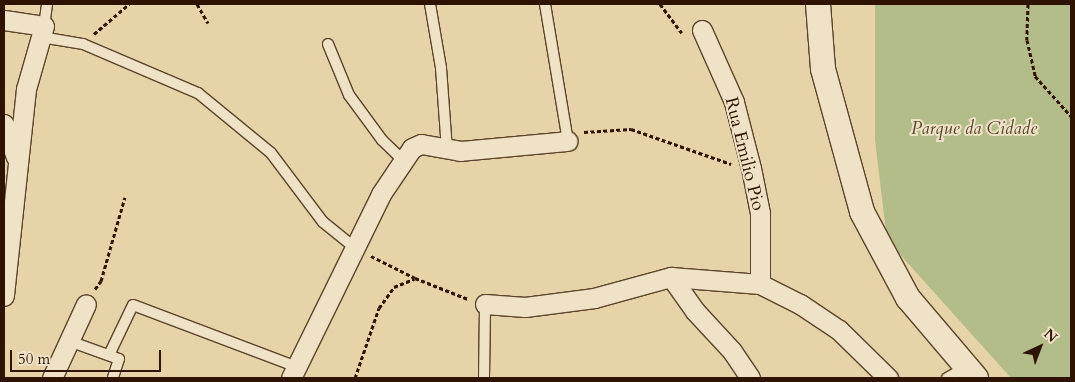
<!DOCTYPE html>
<style>
body{margin:0}
#map{position:relative;width:1075px;height:382px;overflow:hidden;background:#e7d3a8;font-family:Cardo,serif}
div>[style]{position:absolute}
[style*='--x']{left:calc(var(--x)*1px);top:calc(var(--y)*1px);width:calc(var(--w)*1px);rotate:calc(var(--a)*1deg)}
.green>*{inset:0;background:#b3bd8a}
.path>*{height:3px;margin-top:-1.5px;transform-origin:0;background:repeating-linear-gradient(90deg,#2e1300 0 4px,transparent 0 6.5px)}
.roads{filter:drop-shadow(1px 0 #5c432a) drop-shadow(-1px 0 #5c432a) drop-shadow(0 1px #5c432a) drop-shadow(0 -1px #5c432a)}
.service>*{height:10px;margin:-5px;padding:0 5px;transform-origin:5px;border-radius:5px;background:#efe2c6}
.minor>*{height:19px;margin:-9.5px;padding:0 9.5px;transform-origin:9.5px;border-radius:9.5px;background:#efe2c6}
.tertiary>*{height:24px;margin:-12px;padding:0 12px;transform-origin:12px;border-radius:12px;background:#efe2c6}
span{translate:-50% -50%;white-space:nowrap;text-align:center;line-height:1.15;-webkit-text-stroke:4px #efe2c6;paint-order:stroke}
.park-label{font-size:18px;color:#564629;font-style:italic}
.street-label{font-size:18px;color:#2e1300}
.frame{position:absolute;inset:0;border:5px solid #2e1300;pointer-events:none}
.north{position:absolute;left:1015px;top:322px;width:50px;height:50px;-webkit-text-stroke:4px #efe2c6;paint-order:stroke;rotate:43deg;font-size:14px;font-weight:700;line-height:20px;text-align:center;color:#2e1300}
.north::after{content:'';display:block;margin:auto;width:18px;height:22px;background:#2e1300;clip-path:polygon(50% 0,100% 100%,50% 72%,0 100%)}
.scale{position:absolute;left:10px;top:350px;width:151px;height:22px;box-sizing:border-box;border:2px solid #2e1300;border-top:0;padding-left:6px;font-size:15px;line-height:18px;white-space:nowrap;color:#2e1300;-webkit-text-stroke:4px #efe2c6;paint-order:stroke}
</style>
<div id="map">
<div class="green">
<div style="clip-path:polygon(875px 4px,1071px 4px,1071px 378px,1011px 378px,887px 240px,875px 140px)"></div>
</div>
<div class="path">
<div style="--x:197;--y:4;--w:22;--a:60"></div>
<div style="--x:660;--y:4;--w:36;--a:53"></div>
<div style="--x:1028;--y:4;--w:36;--a:92"></div>
<div style="--x:1027;--y:40;--w:37;--a:77"></div>
<div style="--x:1035;--y:76;--w:54;--a:48"></div>
<div style="--x:94;--y:34;--w:46;--a:-40.6"></div>
<div style="--x:584;--y:132;--w:47;--a:-3.7"></div>
<div style="--x:631;--y:129;--w:106;--a:19.3"></div>
<div style="--x:371;--y:256;--w:49;--a:26.6"></div>
<div style="--x:415;--y:278;--w:57;--a:21.6"></div>
<div style="--x:95;--y:289;--w:10;--a:-53"></div>
<div style="--x:101;--y:281;--w:87;--a:-74.1"></div>
<div style="--x:355;--y:378;--w:74;--a:-71.1"></div>
<div style="--x:379;--y:308;--w:26;--a:-54"></div>
<div style="--x:394;--y:287;--w:22;--a:-22"></div>
</div>
<div class="roads">
<div class="service">
<div style="--x:430;--y:4;--w:65;--a:80.2"></div>
<div style="--x:441;--y:68;--w:82;--a:85.8"></div>
<div style="--x:545;--y:4;--w:139;--a:80.5"></div>
<div style="--x:44;--y:26;--w:22;--a:-82"></div>
<div style="--x:41;--y:37;--w:43;--a:9.5"></div>
<div style="--x:83;--y:44;--w:125;--a:23.1"></div>
<div style="--x:198;--y:93;--w:94;--a:39.4"></div>
<div style="--x:271;--y:153;--w:86;--a:53"></div>
<div style="--x:323;--y:222;--w:40;--a:39"></div>
<div style="--x:328;--y:44;--w:55;--a:67.6"></div>
<div style="--x:349;--y:95;--w:56;--a:53.7"></div>
<div style="--x:382;--y:140;--w:29;--a:44"></div>
<div style="--x:69;--y:341;--w:53;--a:19.8"></div>
<div style="--x:119;--y:359;--w:20;--a:108"></div>
<div style="--x:109;--y:355;--w:55;--a:-64.4"></div>
<div style="--x:133;--y:305;--w:175;--a:20.7"></div>
<div style="--x:484;--y:378;--w:74;--a:-89.2"></div>
<div style="--x:947;--y:378;--w:22;--a:-30"></div>
</div>
<div class="minor">
<div style="--x:4;--y:20;--w:40;--a:8.5"></div>
<div style="--x:44;--y:26;--w:66;--a:105.9"></div>
<div style="--x:26;--y:89;--w:208;--a:96.1"></div>
<div style="--x:702;--y:30;--w:79;--a:66"></div>
<div style="--x:734;--y:102;--w:68;--a:75.6"></div>
<div style="--x:751;--y:168;--w:46;--a:78.7"></div>
<div style="--x:760;--y:213;--w:71;--a:90"></div>
<div style="--x:4;--y:124;--w:35;--a:70"></div>
<div style="--x:671;--y:277;--w:42;--a:54.8"></div>
<div style="--x:695;--y:311;--w:54;--a:47.2"></div>
<div style="--x:732;--y:351;--w:32;--a:56"></div>
<div style="--x:485;--y:304;--w:40;--a:4.3"></div>
<div style="--x:525;--y:307;--w:70;--a:-7.4"></div>
<div style="--x:594;--y:298;--w:80;--a:-15.3"></div>
<div style="--x:671;--y:277;--w:89;--a:4.5"></div>
<div style="--x:760;--y:284;--w:45;--a:26.6"></div>
<div style="--x:800;--y:304;--w:47;--a:33.7"></div>
<div style="--x:839;--y:330;--w:69;--a:44.4"></div>
<div style="--x:52;--y:378;--w:81;--a:-65.3"></div>
<div style="--x:291;--y:378;--w:205;--a:-63.9"></div>
<div style="--x:381;--y:194;--w:55;--a:-56"></div>
<div style="--x:412;--y:148;--w:10;--a:-24"></div>
<div style="--x:421;--y:144;--w:40;--a:10"></div>
<div style="--x:460;--y:151;--w:108;--a:-5.3"></div>
</div>
<div class="tertiary">
<div style="--x:818;--y:4;--w:65;--a:85.6"></div>
<div style="--x:823;--y:69;--w:148;--a:74.7"></div>
<div style="--x:862;--y:212;--w:98;--a:61.9"></div>
<div style="--x:908;--y:298;--w:105;--a:49.6"></div>
</div>
</div>
<div class="park-label">
<span style="left:974px;top:129px">Parque da Cidade</span>
</div>
<div class="street-label">
<span style="left:744px;top:154px;rotate:76deg">Rua Emilio Pio</span>
</div>
<div class="frame"></div>
<div class="north">N</div>
<div class="scale">50 m</div>
</div>
